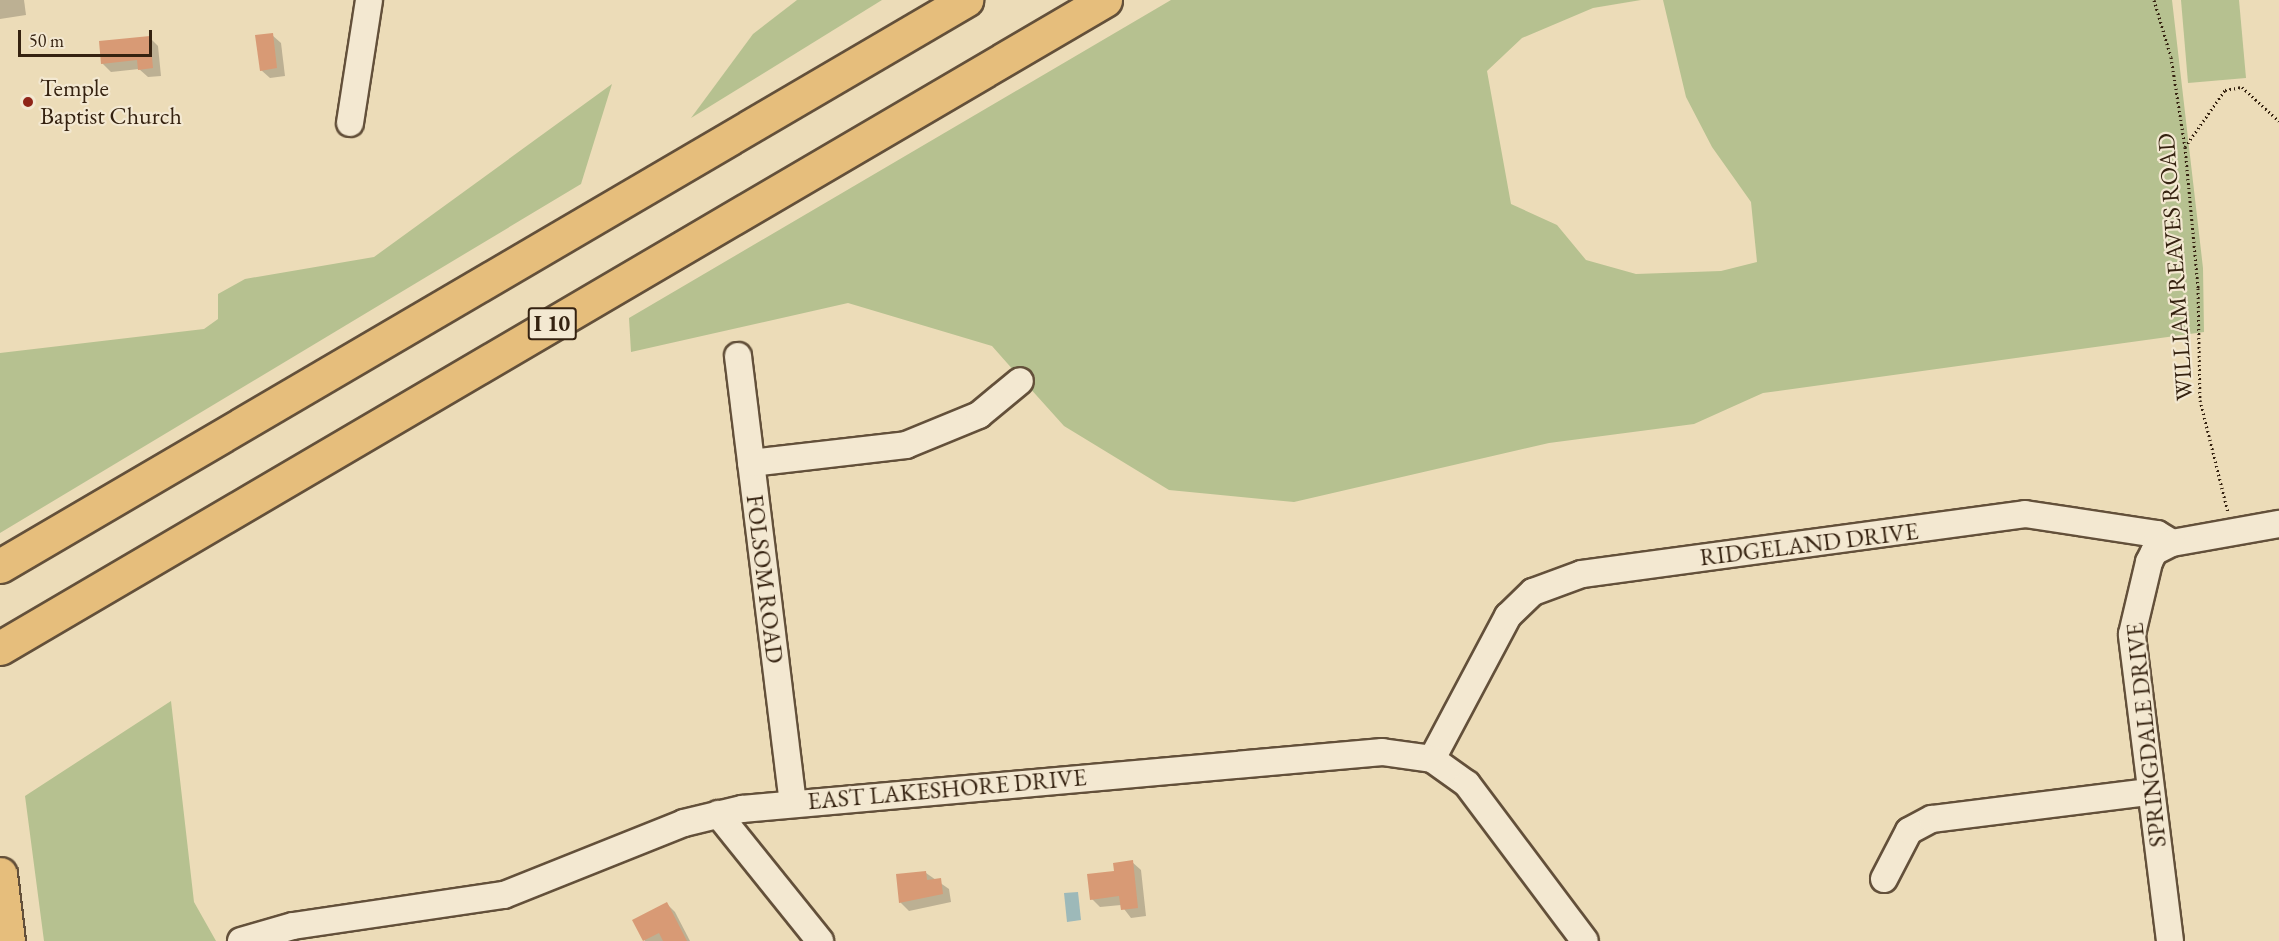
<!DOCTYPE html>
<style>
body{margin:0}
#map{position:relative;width:2279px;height:941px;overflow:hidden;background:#ecdcb8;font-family:"EB Garamond",serif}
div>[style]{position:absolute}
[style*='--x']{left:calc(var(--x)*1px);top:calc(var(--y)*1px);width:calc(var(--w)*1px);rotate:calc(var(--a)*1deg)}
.green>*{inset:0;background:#b6c190}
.water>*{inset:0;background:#9db9b9}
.shadow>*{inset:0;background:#0003}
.building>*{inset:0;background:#d89a75}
.path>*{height:3px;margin-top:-1.5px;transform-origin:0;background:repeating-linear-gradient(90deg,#352210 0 1.5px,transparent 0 4.5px)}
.roads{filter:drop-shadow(2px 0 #63503a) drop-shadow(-2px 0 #63503a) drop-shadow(0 2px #63503a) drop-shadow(0 -2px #63503a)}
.minor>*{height:26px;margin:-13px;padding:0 13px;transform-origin:13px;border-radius:13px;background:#f3e8d1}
.major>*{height:33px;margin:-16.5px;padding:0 16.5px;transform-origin:16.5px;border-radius:16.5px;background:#e6be7c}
.highway>*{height:33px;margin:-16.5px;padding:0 16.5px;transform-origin:16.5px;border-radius:16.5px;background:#e6be7c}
.dots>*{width:16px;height:16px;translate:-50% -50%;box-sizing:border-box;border:3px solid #f3e8d1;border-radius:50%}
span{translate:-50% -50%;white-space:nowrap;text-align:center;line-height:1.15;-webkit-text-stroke:4.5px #f3e8d1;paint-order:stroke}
.shield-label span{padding:2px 4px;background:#f3e8d1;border:2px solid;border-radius:4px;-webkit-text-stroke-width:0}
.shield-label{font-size:22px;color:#352210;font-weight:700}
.poi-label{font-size:24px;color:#352210}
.left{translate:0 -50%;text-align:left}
.street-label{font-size:24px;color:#352210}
.scale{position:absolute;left:18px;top:30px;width:134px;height:27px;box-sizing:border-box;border:3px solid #352210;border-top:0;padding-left:8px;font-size:18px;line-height:21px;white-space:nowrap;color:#352210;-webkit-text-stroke:4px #f3e8d1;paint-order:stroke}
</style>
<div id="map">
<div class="green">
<div style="clip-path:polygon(797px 0,882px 0,691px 118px,753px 34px)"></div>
<div style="clip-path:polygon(1171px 0,1641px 0,1593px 8px,1522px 38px,1487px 71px,1511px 204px,1557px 225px,1586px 260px,1636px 274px,1721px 271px,1757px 262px,1751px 202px,1712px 147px,1686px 97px,1663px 0,2172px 0,2203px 268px,2204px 332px,1763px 393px,1694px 424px,1549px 443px,1294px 502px,1169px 490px,1064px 426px,1028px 386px,1032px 383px,1021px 367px,1015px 372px,992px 346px,848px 303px,631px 352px,629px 318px)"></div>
<div style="clip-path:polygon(2181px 0,2239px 0,2246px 78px,2188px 83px)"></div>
<div style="clip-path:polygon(612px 84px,581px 184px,0 533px,0 353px,204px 329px,218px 319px,218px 294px,245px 279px,374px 257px)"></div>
<div style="clip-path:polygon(171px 701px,194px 902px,216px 941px,44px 941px,25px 796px)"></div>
</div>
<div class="water">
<div style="clip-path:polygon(1078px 892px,1081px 920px,1067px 922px,1064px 893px)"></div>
</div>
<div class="shadow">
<div style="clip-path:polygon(0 0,24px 0,26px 15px,0 19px)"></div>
<div style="clip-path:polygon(272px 35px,281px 43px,285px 76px,270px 78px,261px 70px)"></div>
<div style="clip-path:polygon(150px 38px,158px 46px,161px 76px,148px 77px,139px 69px,111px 72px,102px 63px)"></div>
<div style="clip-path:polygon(1132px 862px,1141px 870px,1146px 916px,1131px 918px,1121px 905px,1100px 907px,1092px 899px)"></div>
<div style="clip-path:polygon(926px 873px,949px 889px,951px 902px,909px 911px,900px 902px)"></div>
<div style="clip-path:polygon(667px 904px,675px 912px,690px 941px,645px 941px,634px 920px)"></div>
</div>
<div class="building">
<div style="clip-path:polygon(273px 33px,277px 68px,260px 71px,255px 35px)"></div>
<div style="clip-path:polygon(150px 36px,153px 68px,138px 70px,137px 60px,101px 64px,99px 41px)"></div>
<div style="clip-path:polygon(1133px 860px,1138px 908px,1121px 910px,1119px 896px,1090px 900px,1087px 874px,1114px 871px,1113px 863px)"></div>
<div style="clip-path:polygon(926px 871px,927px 880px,941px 878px,943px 894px,899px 903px,896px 874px)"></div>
<div style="clip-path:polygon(667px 902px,687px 941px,663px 941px,659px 933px,643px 941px,632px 920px)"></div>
</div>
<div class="path">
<div style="--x:2154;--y:0;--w:59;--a:73.4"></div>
<div style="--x:2171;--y:57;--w:91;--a:81.2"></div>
<div style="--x:2185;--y:147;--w:142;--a:84.7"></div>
<div style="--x:2198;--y:288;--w:112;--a:89"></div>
<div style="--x:2200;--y:400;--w:115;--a:76"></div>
<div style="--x:2185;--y:147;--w:70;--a:-54.9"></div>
<div style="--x:2225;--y:90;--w:17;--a:-10"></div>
<div style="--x:2242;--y:87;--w:50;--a:42.6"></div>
</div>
<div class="roads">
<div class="minor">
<div style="--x:350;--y:123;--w:124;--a:-81.2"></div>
<div style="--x:738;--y:356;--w:449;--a:83"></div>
<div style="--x:751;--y:463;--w:156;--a:-6.6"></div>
<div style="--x:906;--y:445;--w:79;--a:-22.3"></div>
<div style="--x:979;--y:415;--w:53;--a:-39.7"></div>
<div style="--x:1432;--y:759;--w:162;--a:-62"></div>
<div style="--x:1508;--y:616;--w:35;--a:-44"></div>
<div style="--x:1533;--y:592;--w:52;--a:-20.2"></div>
<div style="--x:1582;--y:574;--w:447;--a:-7.7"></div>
<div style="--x:2025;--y:514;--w:134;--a:8.6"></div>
<div style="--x:2157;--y:534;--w:17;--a:31"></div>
<div style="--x:2172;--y:543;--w:109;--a:-10.1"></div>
<div style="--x:718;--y:814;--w:163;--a:51.2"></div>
<div style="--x:1884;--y:879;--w:54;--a:-62.5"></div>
<div style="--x:1909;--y:831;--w:26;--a:-28"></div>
<div style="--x:1932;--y:819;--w:220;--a:-7.1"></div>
<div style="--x:241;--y:941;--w:54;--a:-16.1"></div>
<div style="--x:293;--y:926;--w:213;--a:-8.4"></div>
<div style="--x:504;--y:895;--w:194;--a:-21.8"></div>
<div style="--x:684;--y:823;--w:60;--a:-13.6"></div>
<div style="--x:742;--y:809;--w:643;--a:-5.09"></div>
<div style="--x:1382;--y:752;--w:50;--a:8"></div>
<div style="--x:1432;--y:759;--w:43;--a:35.5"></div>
<div style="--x:1467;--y:784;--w:196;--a:53.1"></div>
<div style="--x:2170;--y:941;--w:309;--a:-97.1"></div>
<div style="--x:2132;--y:634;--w:74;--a:-76.7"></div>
<div style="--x:2149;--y:562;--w:11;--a:-63"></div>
<div style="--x:2154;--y:552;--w:20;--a:-27"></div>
</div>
<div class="major">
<div style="--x:0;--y:874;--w:67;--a:83.2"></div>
</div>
<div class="highway">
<div style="--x:0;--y:566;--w:1120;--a:-30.37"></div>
<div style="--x:0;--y:648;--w:1281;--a:-30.39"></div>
</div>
</div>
<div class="dots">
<div style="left:28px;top:102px;background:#8f2418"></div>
</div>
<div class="shield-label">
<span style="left:552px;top:324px">I 10</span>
</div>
<div class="poi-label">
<span class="left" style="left:40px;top:102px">Temple<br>Baptist Church</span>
</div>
<div class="street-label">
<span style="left:2175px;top:267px;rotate:-94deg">WILLIAM REAVES ROAD</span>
<span style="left:1809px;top:544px;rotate:-7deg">RIDGELAND DRIVE</span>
<span style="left:765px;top:579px;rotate:83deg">FOLSOM ROAD</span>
<span style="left:2146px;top:735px;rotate:-96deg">SPRINGDALE DRIVE</span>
<span style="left:947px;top:789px;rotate:-5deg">EAST LAKESHORE DRIVE</span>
</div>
<div class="scale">50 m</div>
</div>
